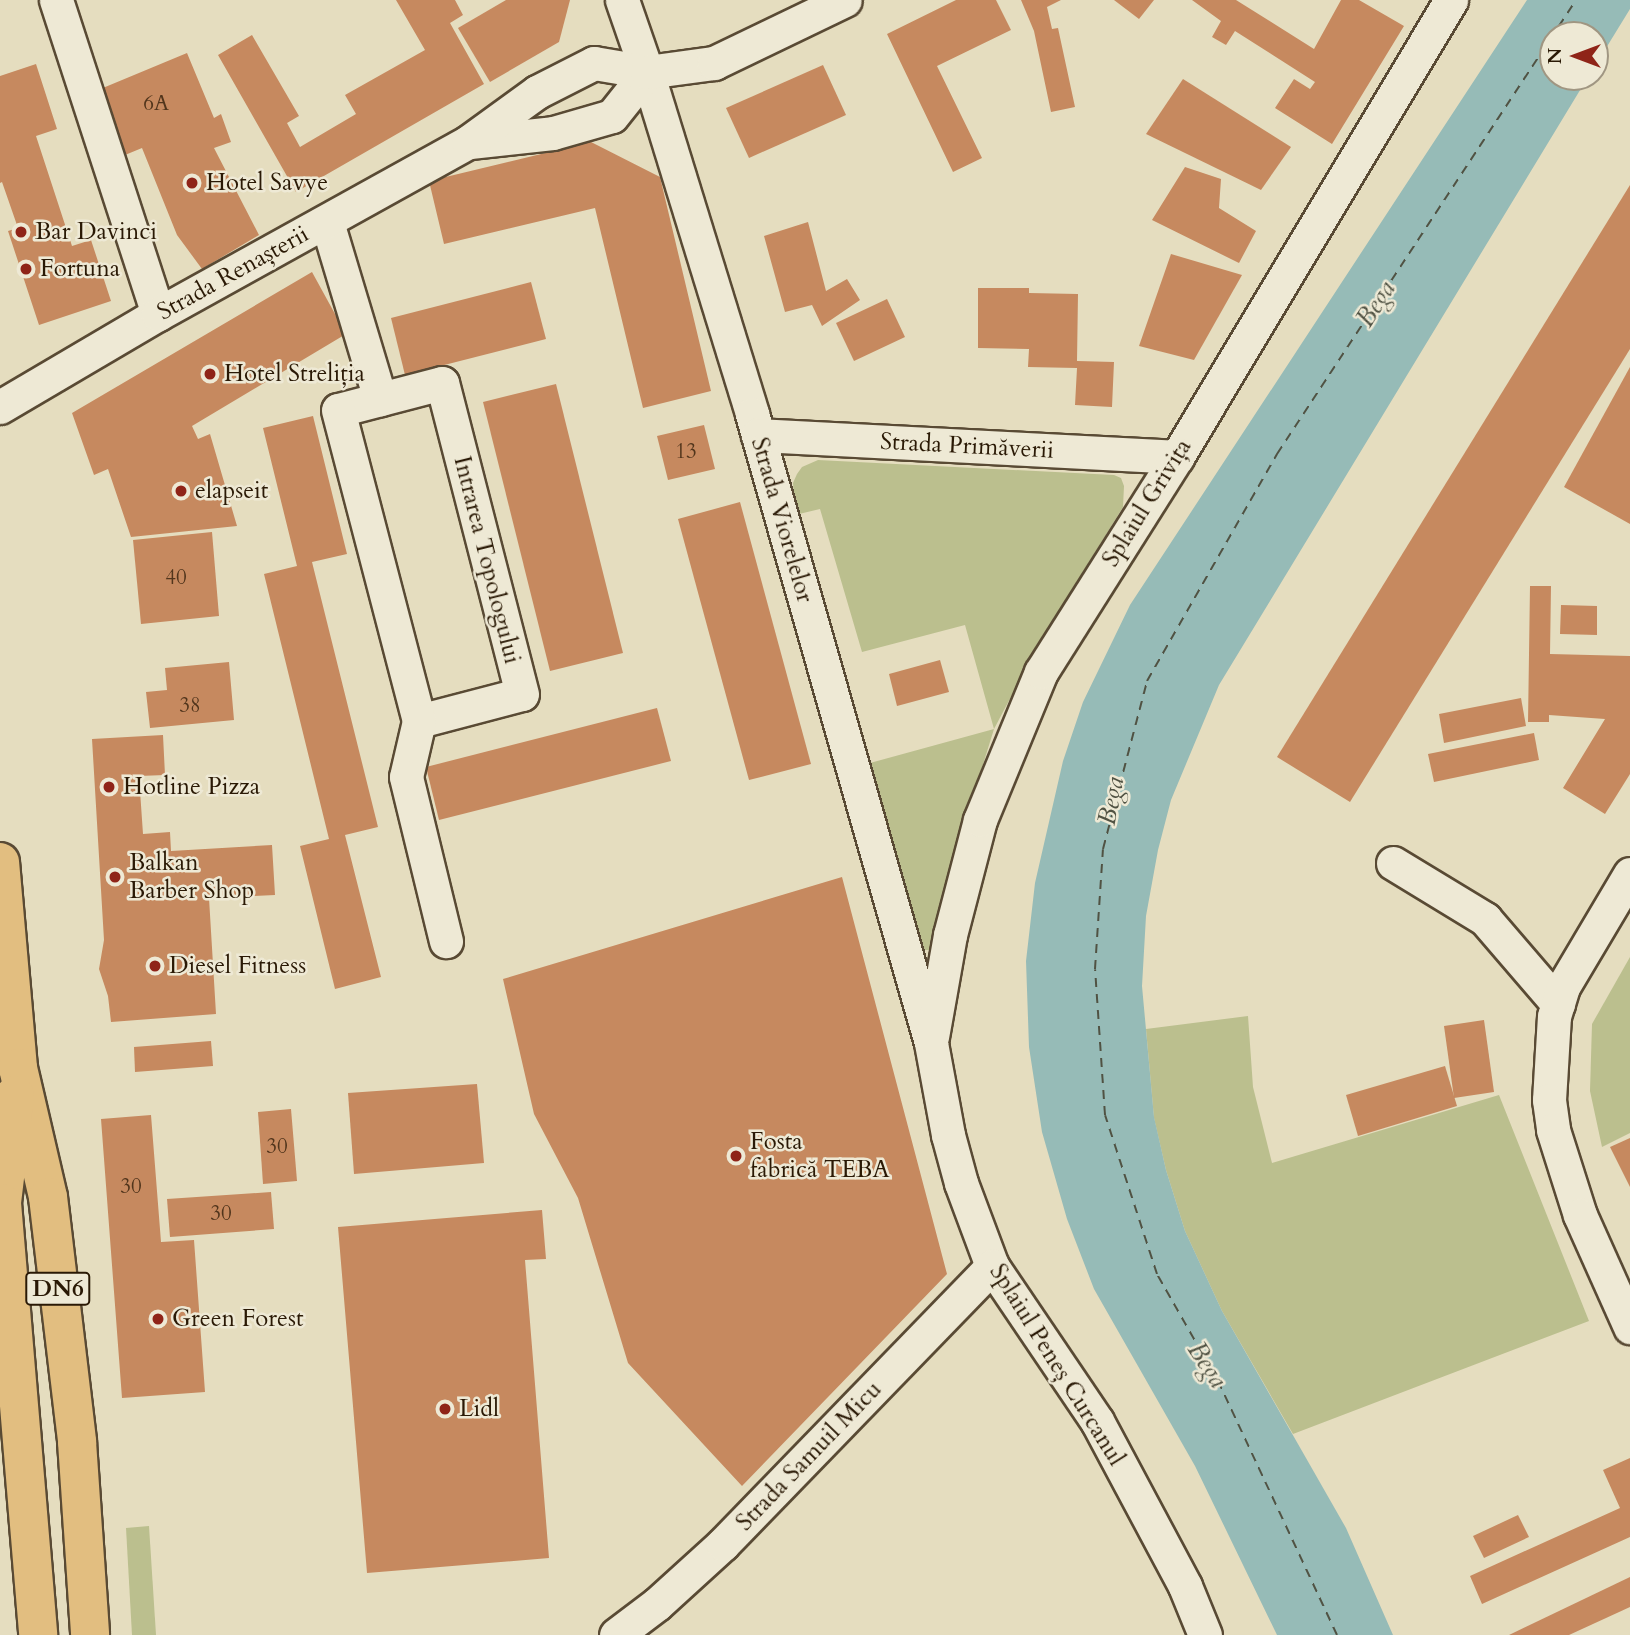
<!DOCTYPE html>
<meta charset="utf-8">
<style>
body{margin:0}
#map{position:relative;width:1630px;height:1635px;overflow:hidden;background:#e5ddbf;font-family:Cardo,serif}
div>[style]{position:absolute}
[style*='--x']{left:calc(var(--x)*1px);top:calc(var(--y)*1px);width:calc(var(--w)*1px);rotate:calc(var(--a)*1deg)}
.green>*{inset:0;background:#bbbf8e}
.water>*{inset:0;background:#96bbb7}
.ferry>*{height:2px;margin-top:-1px;transform-origin:0;background:repeating-linear-gradient(90deg,#505243 0 9px,transparent 0 16px)}
.building>*{inset:0;background:#c6895f}
.roads{filter:drop-shadow(2px 0 #594a34) drop-shadow(-2px 0 #594a34) drop-shadow(0 2px #594a34) drop-shadow(0 -2px #594a34)}
.minor>*{height:33px;margin:-16.5px;padding:0 16.5px;transform-origin:16.5px;border-radius:16.5px;background:#eee9d5}
.major>*{height:38px;margin:-19px;padding:0 19px;transform-origin:19px;border-radius:19px;background:#e2be80}
.dots>*{width:19px;height:19px;translate:-50% -50%;box-sizing:border-box;border:4px solid #eee9d5;border-radius:50%}
span{translate:-50% -50%;white-space:nowrap;text-align:center;line-height:1.15;-webkit-text-stroke:5px #eee9d5;paint-order:stroke}
.number-label{font-size:21px;color:#51351c}
.number-label span{-webkit-text-stroke-width:0}
.shield-label span{padding:2px 5px;background:#eee9d5;border:2px solid;border-radius:5px;-webkit-text-stroke-width:0}
.shield-label{font-size:23px;color:#2a1905;font-weight:700}
.poi-label{font-size:24px;color:#2a1905}
.left{translate:0 -50%;text-align:left}
.street-label{font-size:24px;color:#2a1905}
.water-label{font-size:26px;color:#505243;font-style:italic}
.north{position:absolute;left:1539px;top:21px;width:70px;height:70px;box-sizing:border-box;background:#eee9d5;border:2px solid #a09682;border-radius:50%;rotate:270deg;font-size:19px;font-weight:700;line-height:28px;text-align:center;color:#2a1905}
.north::after{content:'';display:block;margin:auto;width:24px;height:32px;background:#8f2418;clip-path:polygon(50% 0,100% 100%,50% 72%,0 100%)}
</style>
<div id="map">
<div class="green">
<div style="clip-path:polygon(818px 460px,1114px 475px,1121px 478px,1124px 486px,1123px 507px,1041px 640px,994px 729px,972px 800px,935px 945px,929px 950px,921px 950px,917px 941px,870px 763px,994px 729px,965px 625px,862px 652px,820px 509px,799px 514px,794px 498px,793px 483px,797px 474px,802px 467px)"></div>
<div style="clip-path:polygon(1630px 957px,1630px 1133px,1602px 1147px,1590px 1091px,1592px 1024px)"></div>
<div style="clip-path:polygon(1248px 1016px,1253px 1087px,1272px 1163px,1499px 1095px,1589px 1321px,1293px 1434px,1222px 1311px,1185px 1231px,1166px 1170px,1154px 1118px,1146px 1029px)"></div>
<div style="clip-path:polygon(149px 1526px,156px 1635px,132px 1635px,126px 1528px)"></div>
</div>
<div class="water">
<div style="clip-path:polygon(1527px 0,1630px 0,1630px 9px,1595px 66px,1595px 35px,1553px 35px,1553px 77px,1588px 77px,1219px 685px,1171px 800px,1158px 850px,1146px 916px,1142px 986px,1154px 1117px,1166px 1170px,1185px 1231px,1222px 1311px,1346px 1528px,1393px 1635px,1277px 1635px,1195px 1466px,1094px 1289px,1067px 1219px,1042px 1132px,1029px 1047px,1026px 961px,1035px 883px,1063px 761px,1083px 702px,1130px 605px)"></div>
</div>
<div class="ferry">
<div style="--x:1337;--y:1635;--w:280;--a:-115.1"></div>
<div style="--x:1218;--y:1381;--w:123;--a:-119.7"></div>
<div style="--x:1157;--y:1274;--w:167;--a:-108.1"></div>
<div style="--x:1105;--y:1115;--w:146;--a:-93.9"></div>
<div style="--x:1095;--y:969;--w:120;--a:-86.2"></div>
<div style="--x:1103;--y:849;--w:174;--a:-75.3"></div>
<div style="--x:1147;--y:681;--w:262;--a:-60.2"></div>
<div style="--x:1277;--y:454;--w:544;--a:-56.63"></div>
</div>
<div class="building">
<div style="clip-path:polygon(396px 0,455px 0,463px 15px,450px 23px,484px 84px,296px 192px,218px 55px,252px 35px,299px 116px,287px 123px,300px 147px,356px 114px,345px 95px,425px 50px)"></div>
<div style="clip-path:polygon(506px 0,570px 0,559px 42px,490px 82px,458px 28px)"></div>
<div style="clip-path:polygon(956px 0,996px 0,1011px 30px,937px 66px,982px 158px,953px 172px,887px 34px)"></div>
<div style="clip-path:polygon(1021px 0,1061px 0,1047px 7px,1052px 29px,1058px 28px,1075px 107px,1051px 112px,1034px 31px)"></div>
<div style="clip-path:polygon(1114px 0,1154px 0,1139px 19px)"></div>
<div style="clip-path:polygon(1192px 0,1236px 0,1314px 49px,1341px 0,1359px 0,1404px 26px,1332px 144px,1275px 108px,1294px 79px,1310px 89px,1315px 82px,1235px 31px,1226px 45px,1212px 37px,1221px 21px)"></div>
<div style="clip-path:polygon(187px 53px,214px 118px,221px 114px,231px 142px,214px 148px,259px 235px,202px 269px,177px 235px,142px 148px,125px 155px,98px 90px)"></div>
<div style="clip-path:polygon(36px 64px,57px 129px,36px 136px,72px 246px,91px 240px,111px 301px,39px 325px,8px 231px,18px 228px,2px 182px,0 183px,0 76px)"></div>
<div style="clip-path:polygon(823px 65px,846px 115px,749px 158px,726px 108px)"></div>
<div style="clip-path:polygon(1183px 79px,1291px 147px,1261px 190px,1146px 134px)"></div>
<div style="clip-path:polygon(591px 142px,660px 177px,711px 391px,643px 408px,595px 208px,444px 244px,429px 181px)"></div>
<div style="clip-path:polygon(1185px 167px,1221px 179px,1219px 208px,1256px 231px,1239px 263px,1152px 220px)"></div>
<div style="clip-path:polygon(1630px 185px,1630px 349px,1350px 802px,1277px 757px)"></div>
<div style="clip-path:polygon(808px 222px,826px 291px,847px 279px,860px 300px,822px 326px,812px 305px,785px 312px,764px 236px)"></div>
<div style="clip-path:polygon(1171px 254px,1242px 275px,1194px 360px,1139px 346px)"></div>
<div style="clip-path:polygon(312px 272px,346px 334px,192px 426px,198px 439px,210px 434px,237px 526px,131px 537px,108px 469px,94px 475px,72px 413px)"></div>
<div style="clip-path:polygon(531px 282px,546px 339px,405px 375px,391px 318px)"></div>
<div style="clip-path:polygon(978px 288px,1029px 288px,1029px 293px,1078px 294px,1077px 361px,1114px 362px,1112px 407px,1075px 405px,1077px 368px,1028px 367px,1029px 349px,978px 348px)"></div>
<div style="clip-path:polygon(887px 299px,905px 337px,854px 361px,836px 323px)"></div>
<div style="clip-path:polygon(1630px 367px,1630px 524px,1564px 487px)"></div>
<div style="clip-path:polygon(556px 384px,623px 653px,550px 671px,483px 402px)"></div>
<div style="clip-path:polygon(313px 416px,347px 554px,312px 562px,378px 827px,345px 835px,381px 977px,335px 989px,300px 846px,329px 839px,264px 574px,297px 566px,263px 428px)"></div>
<div style="clip-path:polygon(704px 425px,715px 469px,668px 480px,657px 436px)"></div>
<div style="clip-path:polygon(740px 502px,811px 764px,749px 780px,678px 519px)"></div>
<div style="clip-path:polygon(212px 532px,219px 616px,141px 624px,133px 540px)"></div>
<div style="clip-path:polygon(1530px 586px,1551px 586px,1550px 654px,1630px 656px,1630px 774px,1605px 814px,1563px 788px,1605px 719px,1549px 715px,1549px 722px,1528px 722px)"></div>
<div style="clip-path:polygon(1561px 605px,1597px 606px,1597px 635px,1560px 634px)"></div>
<div style="clip-path:polygon(940px 660px,949px 692px,897px 706px,889px 674px)"></div>
<div style="clip-path:polygon(229px 662px,234px 720px,150px 728px,146px 692px,167px 690px,165px 668px)"></div>
<div style="clip-path:polygon(1521px 698px,1526px 726px,1444px 743px,1439px 714px)"></div>
<div style="clip-path:polygon(657px 708px,671px 761px,439px 820px,426px 767px)"></div>
<div style="clip-path:polygon(1534px 733px,1539px 760px,1434px 782px,1428px 754px)"></div>
<div style="clip-path:polygon(163px 735px,165px 775px,139px 776px,143px 834px,170px 832px,171px 851px,272px 845px,275px 895px,209px 898px,216px 1014px,111px 1022px,108px 996px,99px 969px,104px 940px,92px 739px)"></div>
<div style="clip-path:polygon(842px 877px,947px 1274px,742px 1486px,628px 1363px,578px 1198px,534px 1114px,503px 979px)"></div>
<div style="clip-path:polygon(1484px 1020px,1494px 1092px,1454px 1098px,1444px 1026px)"></div>
<div style="clip-path:polygon(211px 1041px,213px 1066px,135px 1072px,134px 1047px)"></div>
<div style="clip-path:polygon(1445px 1066px,1457px 1106px,1358px 1136px,1346px 1095px)"></div>
<div style="clip-path:polygon(477px 1084px,484px 1163px,354px 1174px,348px 1093px)"></div>
<div style="clip-path:polygon(291px 1109px,297px 1181px,263px 1184px,258px 1112px)"></div>
<div style="clip-path:polygon(151px 1115px,161px 1242px,194px 1240px,205px 1392px,122px 1398px,101px 1119px)"></div>
<div style="clip-path:polygon(1630px 1138px,1630px 1187px,1610px 1147px)"></div>
<div style="clip-path:polygon(271px 1192px,274px 1229px,170px 1237px,167px 1199px)"></div>
<div style="clip-path:polygon(542px 1210px,546px 1259px,525px 1260px,549px 1558px,367px 1573px,338px 1227px)"></div>
<div style="clip-path:polygon(1630px 1458px,1630px 1537px,1482px 1604px,1470px 1576px,1620px 1508px,1603px 1470px)"></div>
<div style="clip-path:polygon(1518px 1515px,1529px 1537px,1484px 1558px,1473px 1536px)"></div>
<div style="clip-path:polygon(1630px 1577px,1630px 1607px,1569px 1635px,1509px 1635px)"></div>
</div>
<div class="roads">
<div class="minor">
<div style="--x:56;--y:0;--w:330;--a:72"></div>
<div style="--x:622;--y:0;--w:76;--a:70.9"></div>
<div style="--x:647;--y:72;--w:358;--a:72.9"></div>
<div style="--x:752;--y:414;--w:654;--a:74.11"></div>
<div style="--x:931;--y:1043;--w:94;--a:79.5"></div>
<div style="--x:948;--y:1135;--w:50;--a:74.8"></div>
<div style="--x:961;--y:1183;--w:89;--a:69.5"></div>
<div style="--x:992;--y:1266;--w:187;--a:55.9"></div>
<div style="--x:1097;--y:1421;--w:187;--a:61.9"></div>
<div style="--x:1185;--y:1586;--w:53;--a:67.8"></div>
<div style="--x:470;--y:142;--w:83;--a:-6.2"></div>
<div style="--x:553;--y:133;--w:61;--a:-16.1"></div>
<div style="--x:612;--y:116;--w:56;--a:-51.5"></div>
<div style="--x:327;--y:222;--w:185;--a:73.3"></div>
<div style="--x:0;--y:407;--w:183;--a:-30.5"></div>
<div style="--x:158;--y:314;--w:355;--a:-29"></div>
<div style="--x:468;--y:142;--w:85;--a:-35.9"></div>
<div style="--x:537;--y:92;--w:64;--a:-27"></div>
<div style="--x:594;--y:63;--w:54;--a:9.6"></div>
<div style="--x:647;--y:72;--w:68;--a:-7.7"></div>
<div style="--x:714;--y:63;--w:145;--a:-25.7"></div>
<div style="--x:758;--y:435;--w:420;--a:3"></div>
<div style="--x:419;--y:721;--w:106;--a:-14.7"></div>
<div style="--x:522;--y:694;--w:321;--a:-104.4"></div>
<div style="--x:442;--y:383;--w:107;--a:165.4"></div>
<div style="--x:338;--y:410;--w:321;--a:75.4"></div>
<div style="--x:419;--y:721;--w:57;--a:103.1"></div>
<div style="--x:406;--y:777;--w:169;--a:76.3"></div>
<div style="--x:1393;--y:863;--w:108;--a:31.3"></div>
<div style="--x:1485;--y:919;--w:112;--a:49.3"></div>
<div style="--x:1630;--y:874;--w:131;--a:120.7"></div>
<div style="--x:1563;--y:987;--w:30;--a:107"></div>
<div style="--x:1554;--y:1016;--w:84;--a:93.4"></div>
<div style="--x:1549;--y:1100;--w:30;--a:82"></div>
<div style="--x:1553;--y:1130;--w:89;--a:72.4"></div>
<div style="--x:1580;--y:1215;--w:123;--a:65.9"></div>
<div style="--x:932;--y:1037;--w:104;--a:-80"></div>
<div style="--x:950;--y:935;--w:119;--a:-75.4"></div>
<div style="--x:980;--y:820;--w:160;--a:-67.6"></div>
<div style="--x:1041;--y:672;--w:254;--a:-57.7"></div>
<div style="--x:1177;--y:457;--w:533;--a:-59.05"></div>
<div style="--x:616;--y:1635;--w:51;--a:-37.1"></div>
<div style="--x:657;--y:1604;--w:89;--a:-42.3"></div>
<div style="--x:723;--y:1544;--w:387;--a:-45.9"></div>
</div>
<div class="major">
<div style="--x:0;--y:862;--w:207;--a:85"></div>
<div style="--x:18;--y:1068;--w:132;--a:76.9"></div>
<div style="--x:48;--y:1197;--w:247;--a:83.2"></div>
<div style="--x:77;--y:1442;--w:193;--a:86.1"></div>
<div style="--x:15;--y:1095;--w:109;--a:96.9"></div>
<div style="--x:2;--y:1203;--w:433;--a:85.2"></div>
</div>
</div>
<div class="dots">
<div style="left:192px;top:183px;background:#8f2418"></div>
<div style="left:21px;top:232px;background:#8f2418"></div>
<div style="left:26px;top:269px;background:#8f2418"></div>
<div style="left:210px;top:374px;background:#8f2418"></div>
<div style="left:181px;top:491px;background:#8f2418"></div>
<div style="left:109px;top:787px;background:#8f2418"></div>
<div style="left:115px;top:877px;background:#8f2418"></div>
<div style="left:155px;top:966px;background:#8f2418"></div>
<div style="left:736px;top:1156px;background:#8f2418"></div>
<div style="left:158px;top:1319px;background:#8f2418"></div>
<div style="left:445px;top:1409px;background:#8f2418"></div>
</div>
<div class="number-label">
<span style="left:156px;top:104px">6A</span>
<span style="left:686px;top:452px">13</span>
<span style="left:176px;top:578px">40</span>
<span style="left:190px;top:706px">38</span>
<span style="left:277px;top:1147px">30</span>
<span style="left:131px;top:1187px">30</span>
<span style="left:221px;top:1214px">30</span>
</div>
<div class="shield-label">
<span style="left:58px;top:1289px">DN6</span>
</div>
<div class="poi-label">
<span class="left" style="left:206px;top:183px">Hotel Savye</span>
<span class="left" style="left:35px;top:232px">Bar Davinci</span>
<span class="left" style="left:40px;top:269px">Fortuna</span>
<span class="left" style="left:224px;top:374px">Hotel Streliția</span>
<span class="left" style="left:195px;top:491px">elapseit</span>
<span class="left" style="left:123px;top:787px">Hotline Pizza</span>
<span class="left" style="left:129px;top:877px">Balkan<br>Barber Shop</span>
<span class="left" style="left:169px;top:966px">Diesel Fitness</span>
<span class="left" style="left:750px;top:1156px">Fosta<br>fabrică TEBA</span>
<span class="left" style="left:172px;top:1319px">Green Forest</span>
<span class="left" style="left:459px;top:1409px">Lidl</span>
</div>
<div class="street-label">
<span style="left:233px;top:273px;rotate:-29deg">Strada Renașterii</span>
<span style="left:967px;top:446px;rotate:3deg">Strada Primăverii</span>
<span style="left:1147px;top:503px;rotate:-58deg">Splaiul Grivița</span>
<span style="left:782px;top:520px;rotate:74deg">Strada Viorelelor</span>
<span style="left:487px;top:560px;rotate:76deg">Intrarea Topologului</span>
<span style="left:1057px;top:1365px;rotate:58deg">Splaiul Peneș Curcanul</span>
<span style="left:809px;top:1456px;rotate:-46deg">Strada Samuil Micu</span>
</div>
<div class="water-label">
<span style="left:1376px;top:304px;rotate:-57deg">Bega</span>
<span style="left:1111px;top:801px;rotate:-79deg">Bega</span>
<span style="left:1207px;top:1365px;rotate:57deg">Bega</span>
</div>
<div class="north">N</div>
</div>
